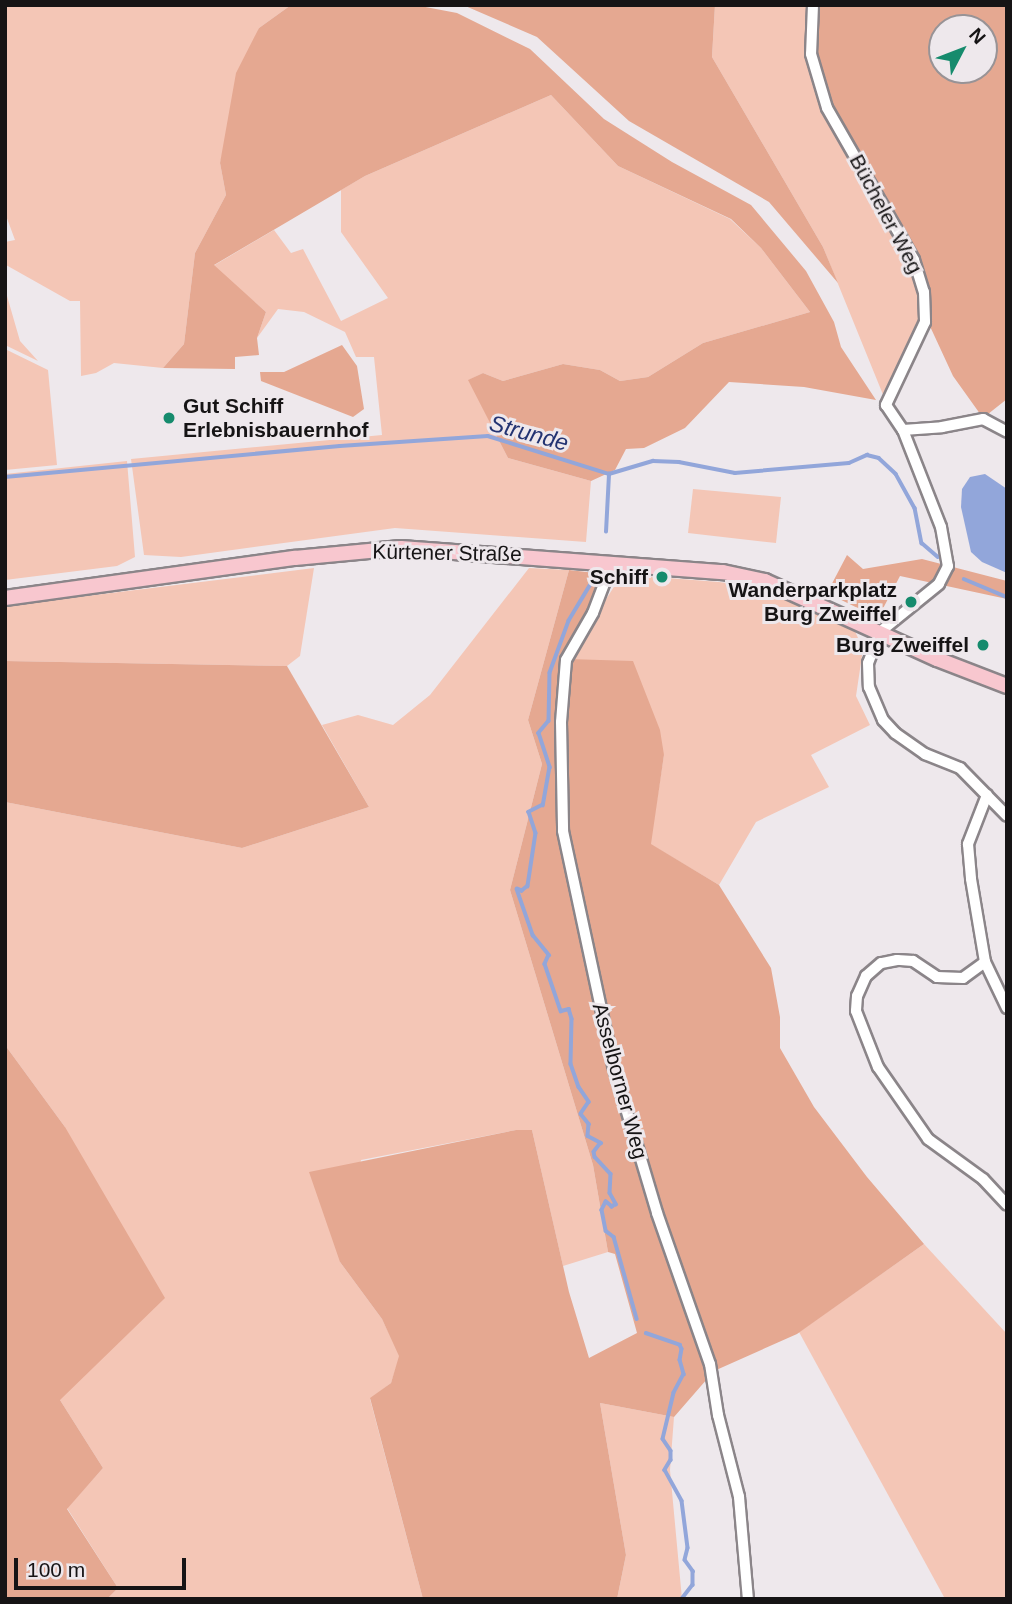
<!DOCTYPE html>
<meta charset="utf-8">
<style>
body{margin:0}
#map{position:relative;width:1012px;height:1604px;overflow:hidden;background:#eee8ec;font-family:Arial,sans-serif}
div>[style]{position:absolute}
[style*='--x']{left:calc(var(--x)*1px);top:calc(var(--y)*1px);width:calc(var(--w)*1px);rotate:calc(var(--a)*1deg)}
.green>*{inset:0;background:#f4c6b6}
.forest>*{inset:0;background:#e5a891}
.water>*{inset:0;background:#92a6da}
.stream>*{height:3.5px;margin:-1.75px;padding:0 1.75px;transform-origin:1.75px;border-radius:1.75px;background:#92a6da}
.roads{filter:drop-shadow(2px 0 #8b8589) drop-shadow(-2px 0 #8b8589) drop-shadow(0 2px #8b8589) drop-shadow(0 -2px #8b8589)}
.minor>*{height:10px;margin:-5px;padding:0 5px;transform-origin:5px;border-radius:5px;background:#fff}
.major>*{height:14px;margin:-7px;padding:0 7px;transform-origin:7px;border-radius:7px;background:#f8c7cf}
.dots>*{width:19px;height:19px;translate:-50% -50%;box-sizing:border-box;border:4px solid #eee8ec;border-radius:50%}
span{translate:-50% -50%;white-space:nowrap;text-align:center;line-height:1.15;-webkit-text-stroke:6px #eee8ec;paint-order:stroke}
.street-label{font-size:21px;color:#161415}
.poi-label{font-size:21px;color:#161415;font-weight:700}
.left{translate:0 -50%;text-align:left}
.right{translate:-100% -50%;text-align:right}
.water-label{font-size:23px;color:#233372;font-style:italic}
.frame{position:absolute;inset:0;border:7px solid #161415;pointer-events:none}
.north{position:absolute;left:928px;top:14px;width:70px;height:70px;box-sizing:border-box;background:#eee8ec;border:2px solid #989396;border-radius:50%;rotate:48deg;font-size:19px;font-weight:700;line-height:28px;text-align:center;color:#161415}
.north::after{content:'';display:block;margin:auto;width:24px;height:32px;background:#168b6d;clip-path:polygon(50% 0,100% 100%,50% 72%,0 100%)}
.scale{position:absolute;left:14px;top:1558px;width:172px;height:32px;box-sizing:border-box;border:4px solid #161415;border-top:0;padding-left:9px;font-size:21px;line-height:24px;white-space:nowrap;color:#161415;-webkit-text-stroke:5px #eee8ec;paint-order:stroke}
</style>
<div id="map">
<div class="green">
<div style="clip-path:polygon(5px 5px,291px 5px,259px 28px,220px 163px,226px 195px,195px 253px,184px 344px,163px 368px,114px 363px,96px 373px,81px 376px,80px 301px,70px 301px,6px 265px,5px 242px,15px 240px,5px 213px)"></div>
<div style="clip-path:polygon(715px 5px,811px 5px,913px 260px,922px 293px,923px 320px,886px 402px,823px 247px,712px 57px)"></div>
<div style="clip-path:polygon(551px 95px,618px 166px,730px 219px,761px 248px,810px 312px,703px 343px,648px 377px,620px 381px,600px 370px,563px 364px,503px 381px,483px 373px,469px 380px,508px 458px,591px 481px,586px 542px,395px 528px,181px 557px,144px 555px,131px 459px,382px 435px,374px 357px,356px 357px,345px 332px,304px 312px,278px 309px,257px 338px,266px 312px,213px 266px,274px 230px,291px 253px,303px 249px,341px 321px,388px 298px,341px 232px,341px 190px,365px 176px)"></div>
<div style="clip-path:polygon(5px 289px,20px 341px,38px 361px,5px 345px)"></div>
<div style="clip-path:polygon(5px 349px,48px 370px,57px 465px,5px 470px)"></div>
<div style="clip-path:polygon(127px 461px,135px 557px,117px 566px,5px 580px,5px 474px)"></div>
<div style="clip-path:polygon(693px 489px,781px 497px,776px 543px,688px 533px)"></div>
<div style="clip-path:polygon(314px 568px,300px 656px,287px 666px,5px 661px,5px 606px)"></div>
<div style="clip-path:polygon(529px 568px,569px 570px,528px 720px,542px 764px,510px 890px,593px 1165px,608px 1252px,563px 1266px,532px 1130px,516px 1130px,361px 1160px,340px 1262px,382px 1319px,400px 1356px,391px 1383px,370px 1399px,423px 1599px,107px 1599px,118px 1588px,67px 1508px,103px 1468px,60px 1400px,65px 1127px,5px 1045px,5px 802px,242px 848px,369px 807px,322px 725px,358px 715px,393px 725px,430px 695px)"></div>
<div style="clip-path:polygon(629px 575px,719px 582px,765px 589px,854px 629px,863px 649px,856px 696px,870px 725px,811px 755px,829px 787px,756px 822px,719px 885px,650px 844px,664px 755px,568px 659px,617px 582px)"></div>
<div style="clip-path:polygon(924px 1244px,1007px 1334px,1007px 1599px,944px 1597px,799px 1332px)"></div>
<div style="clip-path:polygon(600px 1403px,674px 1417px,670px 1470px,682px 1599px,617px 1599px,626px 1555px)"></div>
</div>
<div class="forest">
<div style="clip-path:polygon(291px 5px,415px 5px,457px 13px,530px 49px,604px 119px,672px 162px,751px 205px,806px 271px,834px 322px,841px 347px,876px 400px,804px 387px,729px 382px,685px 428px,644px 448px,626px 449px,615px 470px,591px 481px,508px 458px,468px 380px,483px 373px,503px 381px,563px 364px,600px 370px,620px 381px,648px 377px,703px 343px,810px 312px,761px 248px,731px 219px,618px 166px,551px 95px,365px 176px,214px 265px,266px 312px,257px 338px,259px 355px,235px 357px,235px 369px,163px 368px,184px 344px,195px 253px,226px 195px,220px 163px,236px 73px,259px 28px)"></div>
<div style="clip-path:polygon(463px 5px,715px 5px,712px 57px,823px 247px,838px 283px,769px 202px,629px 121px,537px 37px)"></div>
<div style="clip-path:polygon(evenodd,815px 5px,1007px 5px,1007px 399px,983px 418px,953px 376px,928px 322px,926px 292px,830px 108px,814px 55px,815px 5px,942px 28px,984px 28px,984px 70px,942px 70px,942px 28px)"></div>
<div style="clip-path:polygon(342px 345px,357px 366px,364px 409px,353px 417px,261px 381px,260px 372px,284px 372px)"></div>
<div style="clip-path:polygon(847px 555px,863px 569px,922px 559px,1007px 581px,1007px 599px,900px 576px,878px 618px,827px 593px)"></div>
<div style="clip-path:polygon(569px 570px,604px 574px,568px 659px,633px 661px,660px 730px,664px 755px,651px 844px,719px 885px,771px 968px,780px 1017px,780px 1048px,814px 1107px,867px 1177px,924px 1244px,797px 1334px,714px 1371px,674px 1417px,600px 1403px,626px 1555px,617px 1599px,423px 1599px,370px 1398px,391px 1383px,399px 1356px,382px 1319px,340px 1262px,309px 1172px,516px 1130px,532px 1130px,569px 1292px,589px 1358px,637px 1333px,615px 1254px,608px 1252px,593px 1165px,510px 890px,542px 764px,528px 720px)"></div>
<div style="clip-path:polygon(5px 661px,287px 666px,369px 807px,242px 848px,5px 802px)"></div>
<div style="clip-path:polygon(5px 1045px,65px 1127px,165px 1298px,60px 1400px,103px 1468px,67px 1509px,118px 1588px,107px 1599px,5px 1599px)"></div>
</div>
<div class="water">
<div style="clip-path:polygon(985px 474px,1007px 489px,1007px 573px,982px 562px,971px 552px,961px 507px,962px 489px,970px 477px)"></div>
</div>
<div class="stream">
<div style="--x:5;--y:477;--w:336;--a:-5.3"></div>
<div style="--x:340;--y:446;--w:148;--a:-3.9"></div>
<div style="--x:488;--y:436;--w:127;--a:17.4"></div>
<div style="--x:609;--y:474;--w:46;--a:-16.5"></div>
<div style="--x:653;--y:461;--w:26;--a:2"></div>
<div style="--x:679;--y:462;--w:57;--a:11.1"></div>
<div style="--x:735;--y:473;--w:114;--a:-5"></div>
<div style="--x:849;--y:463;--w:20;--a:-24"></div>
<div style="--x:867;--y:455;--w:12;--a:14"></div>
<div style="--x:879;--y:458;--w:23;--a:43"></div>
<div style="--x:896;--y:474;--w:39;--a:61"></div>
<div style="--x:915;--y:508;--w:36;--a:79"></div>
<div style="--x:922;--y:543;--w:21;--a:41"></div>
<div style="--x:606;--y:532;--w:58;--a:-87"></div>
<div style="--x:599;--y:571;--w:58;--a:121"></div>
<div style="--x:569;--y:621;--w:55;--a:110.1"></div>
<div style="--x:550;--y:673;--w:48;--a:91.2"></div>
<div style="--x:549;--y:721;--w:16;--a:130"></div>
<div style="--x:539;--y:733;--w:36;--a:72"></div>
<div style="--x:550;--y:767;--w:39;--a:100"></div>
<div style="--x:543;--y:805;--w:16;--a:153"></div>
<div style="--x:529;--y:812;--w:22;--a:72"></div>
<div style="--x:536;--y:833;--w:54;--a:98.6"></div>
<div style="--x:528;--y:886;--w:8;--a:140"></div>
<div style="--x:522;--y:891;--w:5;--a:-158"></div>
<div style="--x:517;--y:889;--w:49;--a:70.8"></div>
<div style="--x:533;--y:935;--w:26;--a:51"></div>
<div style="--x:549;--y:955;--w:10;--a:114"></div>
<div style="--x:545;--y:964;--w:50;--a:71.2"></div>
<div style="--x:561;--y:1011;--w:8;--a:-14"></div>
<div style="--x:569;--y:1009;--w:10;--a:73"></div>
<div style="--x:572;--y:1019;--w:45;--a:91.3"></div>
<div style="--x:571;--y:1064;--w:24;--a:71"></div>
<div style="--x:579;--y:1087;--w:18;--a:56"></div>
<div style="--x:589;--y:1102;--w:14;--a:124"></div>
<div style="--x:581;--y:1114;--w:13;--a:51"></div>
<div style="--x:589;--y:1124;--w:12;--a:95"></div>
<div style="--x:588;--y:1136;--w:15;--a:28"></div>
<div style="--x:601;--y:1143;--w:11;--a:128"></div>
<div style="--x:594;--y:1152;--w:5;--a:79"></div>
<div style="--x:595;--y:1157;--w:23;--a:47"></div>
<div style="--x:611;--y:1174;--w:19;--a:93"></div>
<div style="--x:610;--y:1193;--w:13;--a:61"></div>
<div style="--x:616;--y:1204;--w:5;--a:143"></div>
<div style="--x:612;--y:1207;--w:8;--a:-140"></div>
<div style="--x:606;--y:1202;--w:9;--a:117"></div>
<div style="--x:602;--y:1210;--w:21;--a:79"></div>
<div style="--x:606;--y:1231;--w:10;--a:37"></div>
<div style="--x:614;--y:1237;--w:85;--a:74.3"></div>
<div style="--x:964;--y:579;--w:47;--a:22.7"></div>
<div style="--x:646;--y:1333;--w:36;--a:19"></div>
<div style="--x:680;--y:1345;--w:4;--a:63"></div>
<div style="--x:682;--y:1349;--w:11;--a:100"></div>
<div style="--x:680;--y:1360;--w:15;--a:74"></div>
<div style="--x:684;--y:1374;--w:21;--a:118"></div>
<div style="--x:674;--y:1393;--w:47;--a:103.4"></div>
<div style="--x:663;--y:1439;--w:14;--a:56"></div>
<div style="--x:671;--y:1451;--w:9;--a:90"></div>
<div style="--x:671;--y:1460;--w:12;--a:121"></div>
<div style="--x:665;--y:1470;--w:35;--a:61"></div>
<div style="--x:682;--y:1501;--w:47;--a:82.7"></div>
<div style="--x:688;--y:1548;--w:12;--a:104"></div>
<div style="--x:685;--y:1560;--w:14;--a:54"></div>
<div style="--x:693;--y:1571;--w:14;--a:90"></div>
<div style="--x:693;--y:1585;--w:18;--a:128"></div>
</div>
<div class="roads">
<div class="minor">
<div style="--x:813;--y:5;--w:49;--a:92.3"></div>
<div style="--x:811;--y:54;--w:56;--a:73.5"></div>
<div style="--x:827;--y:108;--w:175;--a:60.2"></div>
<div style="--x:914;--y:260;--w:34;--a:73"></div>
<div style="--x:924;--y:292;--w:30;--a:88"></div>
<div style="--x:925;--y:322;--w:92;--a:115.2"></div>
<div style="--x:886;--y:405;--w:30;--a:56"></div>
<div style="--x:903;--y:430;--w:104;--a:68.6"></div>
<div style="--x:941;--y:527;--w:40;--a:80"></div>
<div style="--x:948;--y:566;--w:20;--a:117"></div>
<div style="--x:939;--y:584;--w:76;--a:140.9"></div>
<div style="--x:880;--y:632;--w:33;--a:111"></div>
<div style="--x:868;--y:663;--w:24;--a:88"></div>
<div style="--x:869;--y:687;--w:36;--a:67"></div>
<div style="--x:883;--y:720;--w:18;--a:47"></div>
<div style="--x:895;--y:733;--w:37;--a:35"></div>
<div style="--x:925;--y:754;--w:38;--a:22"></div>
<div style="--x:960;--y:768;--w:67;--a:45.6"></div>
<div style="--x:903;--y:430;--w:39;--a:-4"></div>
<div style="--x:942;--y:427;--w:42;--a:-11"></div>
<div style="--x:983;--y:419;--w:27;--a:28"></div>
<div style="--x:612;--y:563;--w:53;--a:110.8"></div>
<div style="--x:593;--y:613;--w:54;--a:119.9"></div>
<div style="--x:566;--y:660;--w:62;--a:94.6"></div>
<div style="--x:561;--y:722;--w:109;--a:88.9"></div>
<div style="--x:563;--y:831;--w:239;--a:77.9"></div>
<div style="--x:613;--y:1065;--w:154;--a:73.4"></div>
<div style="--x:657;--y:1213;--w:160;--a:70.7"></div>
<div style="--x:710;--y:1364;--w:52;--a:81.1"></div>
<div style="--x:718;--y:1415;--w:85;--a:75.6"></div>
<div style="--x:739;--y:1497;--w:102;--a:85"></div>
<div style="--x:987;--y:795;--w:53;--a:111.2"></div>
<div style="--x:968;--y:844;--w:35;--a:85"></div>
<div style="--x:971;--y:879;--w:84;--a:80.4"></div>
<div style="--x:985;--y:962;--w:51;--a:64.4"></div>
<div style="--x:985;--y:962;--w:27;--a:144"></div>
<div style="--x:963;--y:978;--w:26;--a:-178"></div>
<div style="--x:937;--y:977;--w:29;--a:-146"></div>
<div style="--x:913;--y:961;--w:16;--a:-176"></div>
<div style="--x:897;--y:960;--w:16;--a:169"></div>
<div style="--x:881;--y:963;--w:20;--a:139"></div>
<div style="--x:866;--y:976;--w:22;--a:114"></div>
<div style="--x:857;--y:996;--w:15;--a:94"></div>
<div style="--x:856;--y:1011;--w:60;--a:68.6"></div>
<div style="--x:878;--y:1067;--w:88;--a:55.2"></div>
<div style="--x:928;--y:1139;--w:68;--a:36"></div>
<div style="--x:983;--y:1179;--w:35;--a:47"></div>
</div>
<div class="major">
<div style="--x:5;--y:598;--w:293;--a:-7.9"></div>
<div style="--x:295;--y:558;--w:106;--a:-5.4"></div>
<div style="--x:401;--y:548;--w:323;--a:4.3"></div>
<div style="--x:723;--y:572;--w:43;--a:12.1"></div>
<div style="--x:765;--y:581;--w:189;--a:24.4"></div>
<div style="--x:937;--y:659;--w:75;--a:21.1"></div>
</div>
</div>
<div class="dots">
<div style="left:169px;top:418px;background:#168b6d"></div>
<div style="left:662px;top:577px;background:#168b6d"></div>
<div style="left:911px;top:602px;background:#168b6d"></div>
<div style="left:983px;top:645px;background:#168b6d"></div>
</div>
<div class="street-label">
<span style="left:886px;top:214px;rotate:62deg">Bücheler Weg</span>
<span style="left:447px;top:553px;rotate:1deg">Kürtener Straße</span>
<span style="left:620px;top:1081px;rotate:75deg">Asselborner Weg</span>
</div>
<div class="poi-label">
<span class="left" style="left:183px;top:418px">Gut Schiff<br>Erlebnisbauernhof</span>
<span class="right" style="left:648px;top:577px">Schiff</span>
<span class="right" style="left:897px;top:602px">Wanderparkplatz<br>Burg Zweiffel</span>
<span class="right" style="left:969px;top:645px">Burg Zweiffel</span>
</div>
<div class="water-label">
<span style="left:529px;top:433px;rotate:15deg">Strunde</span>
</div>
<div class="frame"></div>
<div class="north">N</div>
<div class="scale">100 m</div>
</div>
